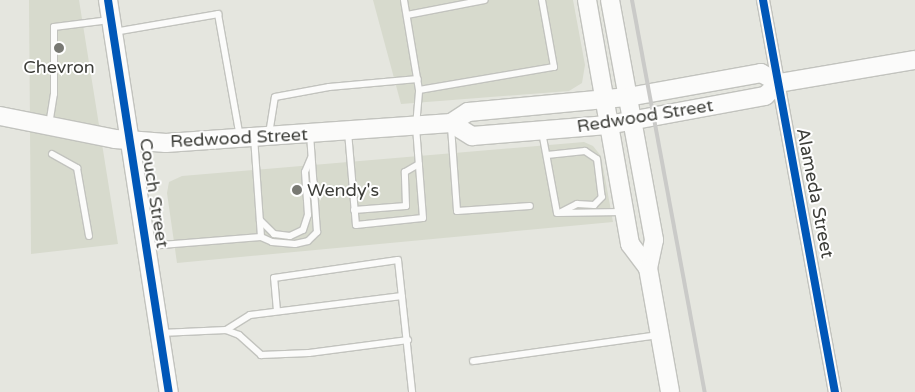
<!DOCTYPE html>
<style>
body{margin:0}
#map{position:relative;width:915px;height:392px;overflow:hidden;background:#e5e6df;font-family:"Varela Round",sans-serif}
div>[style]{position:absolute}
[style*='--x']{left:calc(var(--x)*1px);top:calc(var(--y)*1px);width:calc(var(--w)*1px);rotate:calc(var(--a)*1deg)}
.built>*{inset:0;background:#d7dacd}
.roads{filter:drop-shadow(1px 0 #c2c3be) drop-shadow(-1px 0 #c2c3be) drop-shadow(0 1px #c2c3be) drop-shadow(0 -1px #c2c3be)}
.lane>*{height:6px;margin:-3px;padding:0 3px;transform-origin:3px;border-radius:3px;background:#fbfbfa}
.street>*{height:12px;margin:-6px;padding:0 6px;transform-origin:6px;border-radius:6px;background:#fbfbfa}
.secondary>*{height:18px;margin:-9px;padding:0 9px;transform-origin:9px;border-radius:9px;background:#fbfbfa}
.rail>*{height:4px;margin:-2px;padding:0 2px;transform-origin:2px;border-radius:2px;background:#cacac8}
.cycleway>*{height:8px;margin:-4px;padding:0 4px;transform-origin:4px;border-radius:4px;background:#0057b8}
.dots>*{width:14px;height:14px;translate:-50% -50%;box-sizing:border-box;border:2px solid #fff;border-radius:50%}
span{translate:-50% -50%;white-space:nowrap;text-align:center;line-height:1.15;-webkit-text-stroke:4px #fff;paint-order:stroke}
.poi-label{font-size:18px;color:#3d3e39}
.left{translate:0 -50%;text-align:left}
.street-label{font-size:18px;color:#3d3e39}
</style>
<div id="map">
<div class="built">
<div style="clip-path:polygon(29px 0,79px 0,118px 244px,31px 254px)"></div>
<div style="clip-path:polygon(373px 0,573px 0,585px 65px,582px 83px,569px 91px,401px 104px)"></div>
<div style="clip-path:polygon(584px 142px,593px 146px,601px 156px,613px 222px,177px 263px,167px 193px,169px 182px,182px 176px)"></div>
</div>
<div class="roads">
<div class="lane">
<div style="--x:407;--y:15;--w:79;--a:-10.9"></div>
<div style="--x:114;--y:32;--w:106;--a:-9.8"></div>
<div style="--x:218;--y:14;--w:125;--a:79.9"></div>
<div style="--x:419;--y:90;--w:137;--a:-9.7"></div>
<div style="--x:554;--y:67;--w:68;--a:-100.2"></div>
<div style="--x:49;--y:125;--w:31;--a:-81"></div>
<div style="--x:54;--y:94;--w:67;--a:-90"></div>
<div style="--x:54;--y:27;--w:56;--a:-7.1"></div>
<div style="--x:451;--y:127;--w:84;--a:85.9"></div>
<div style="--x:457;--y:211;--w:73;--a:-3.9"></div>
<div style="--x:348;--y:132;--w:93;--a:85.1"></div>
<div style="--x:356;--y:225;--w:67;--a:-6"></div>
<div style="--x:423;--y:218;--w:92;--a:-94.4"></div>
<div style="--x:416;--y:126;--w:36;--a:-85"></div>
<div style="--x:419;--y:90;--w:91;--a:-99.5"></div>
<div style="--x:542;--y:132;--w:82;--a:79.5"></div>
<div style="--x:557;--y:213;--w:65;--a:-0.9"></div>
<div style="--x:269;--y:134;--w:37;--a:-81"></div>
<div style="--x:275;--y:97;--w:55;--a:-10.5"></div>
<div style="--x:329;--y:87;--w:89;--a:-5.1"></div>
<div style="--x:52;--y:154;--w:29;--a:29"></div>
<div style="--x:77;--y:168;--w:69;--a:80"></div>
<div style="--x:547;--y:155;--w:38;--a:-6"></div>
<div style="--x:585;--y:151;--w:14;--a:34"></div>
<div style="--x:597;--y:159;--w:38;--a:83"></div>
<div style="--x:602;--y:197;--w:11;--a:135"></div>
<div style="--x:594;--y:205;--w:17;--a:-177"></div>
<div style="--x:577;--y:204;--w:18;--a:153"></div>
<div style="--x:354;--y:210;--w:52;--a:-4.4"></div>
<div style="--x:406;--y:206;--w:34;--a:-92"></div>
<div style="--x:405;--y:172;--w:16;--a:-30"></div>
<div style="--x:260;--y:220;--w:20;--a:45"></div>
<div style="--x:274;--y:234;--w:16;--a:7"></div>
<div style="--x:290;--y:236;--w:14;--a:-25"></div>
<div style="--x:303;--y:230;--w:16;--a:-72"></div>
<div style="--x:308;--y:215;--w:43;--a:-94"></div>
<div style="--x:305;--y:172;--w:15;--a:-67"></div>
<div style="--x:261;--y:237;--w:12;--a:24"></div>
<div style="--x:272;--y:242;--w:23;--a:5"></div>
<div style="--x:295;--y:244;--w:13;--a:-13"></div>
<div style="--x:308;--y:241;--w:13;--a:-45"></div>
<div style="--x:317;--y:232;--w:97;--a:-94.1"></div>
<div style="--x:149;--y:246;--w:112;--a:-4.6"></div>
<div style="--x:261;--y:237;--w:99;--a:-94"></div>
<div style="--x:277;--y:311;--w:33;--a:-95"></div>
<div style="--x:274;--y:278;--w:125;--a:-8.3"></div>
<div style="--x:398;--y:260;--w:133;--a:83.9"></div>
<div style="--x:226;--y:330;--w:28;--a:-32"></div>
<div style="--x:250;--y:315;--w:153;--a:-7.1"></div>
<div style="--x:161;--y:333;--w:65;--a:-2.6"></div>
<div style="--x:226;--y:330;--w:14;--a:21"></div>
<div style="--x:239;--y:335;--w:30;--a:42"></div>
<div style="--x:261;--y:355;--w:48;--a:-2.4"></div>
<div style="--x:309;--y:353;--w:100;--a:-7.5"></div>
<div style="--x:473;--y:361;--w:188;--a:-8"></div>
</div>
<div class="street">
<div style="--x:763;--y:0;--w:399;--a:79.6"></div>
</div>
<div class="secondary">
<div style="--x:108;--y:0;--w:397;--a:81.2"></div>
<div style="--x:587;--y:0;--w:248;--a:80"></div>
<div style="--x:630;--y:244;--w:30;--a:53"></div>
<div style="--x:610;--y:0;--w:244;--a:79.6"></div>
<div style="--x:654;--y:240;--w:29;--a:102"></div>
<div style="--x:648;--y:268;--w:126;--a:79.9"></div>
<div style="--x:0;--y:116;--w:117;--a:11.3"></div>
<div style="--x:115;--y:139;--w:51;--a:4.5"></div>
<div style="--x:166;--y:143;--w:286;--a:-4"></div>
<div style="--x:451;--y:123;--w:20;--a:-33"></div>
<div style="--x:468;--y:112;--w:161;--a:-5.4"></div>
<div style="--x:628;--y:97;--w:135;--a:-10.2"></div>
<div style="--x:761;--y:73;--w:21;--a:29"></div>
<div style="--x:451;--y:123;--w:25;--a:32"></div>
<div style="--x:472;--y:136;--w:136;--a:-4.6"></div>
<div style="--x:608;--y:125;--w:160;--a:-10.5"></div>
<div style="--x:765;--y:96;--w:19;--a:-43"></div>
<div style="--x:779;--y:83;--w:138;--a:-9.6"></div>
</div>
</div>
<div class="rail">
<div style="--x:632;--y:0;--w:399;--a:79.5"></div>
</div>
<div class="cycleway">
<div style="--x:108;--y:0;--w:397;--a:81.2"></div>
<div style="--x:763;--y:0;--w:399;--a:79.6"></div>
</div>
<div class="dots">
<div style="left:59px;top:48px;background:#787973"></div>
<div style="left:297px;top:190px;background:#787973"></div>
</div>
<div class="poi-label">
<span style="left:59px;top:67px">Chevron</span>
<span class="left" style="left:307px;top:190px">Wendy's</span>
</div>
<div class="street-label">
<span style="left:645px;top:116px;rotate:-9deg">Redwood Street</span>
<span style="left:239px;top:138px;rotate:-3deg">Redwood Street</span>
<span style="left:154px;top:193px;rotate:81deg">Couch Street</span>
<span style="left:815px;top:193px;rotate:79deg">Alameda Street</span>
</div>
</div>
